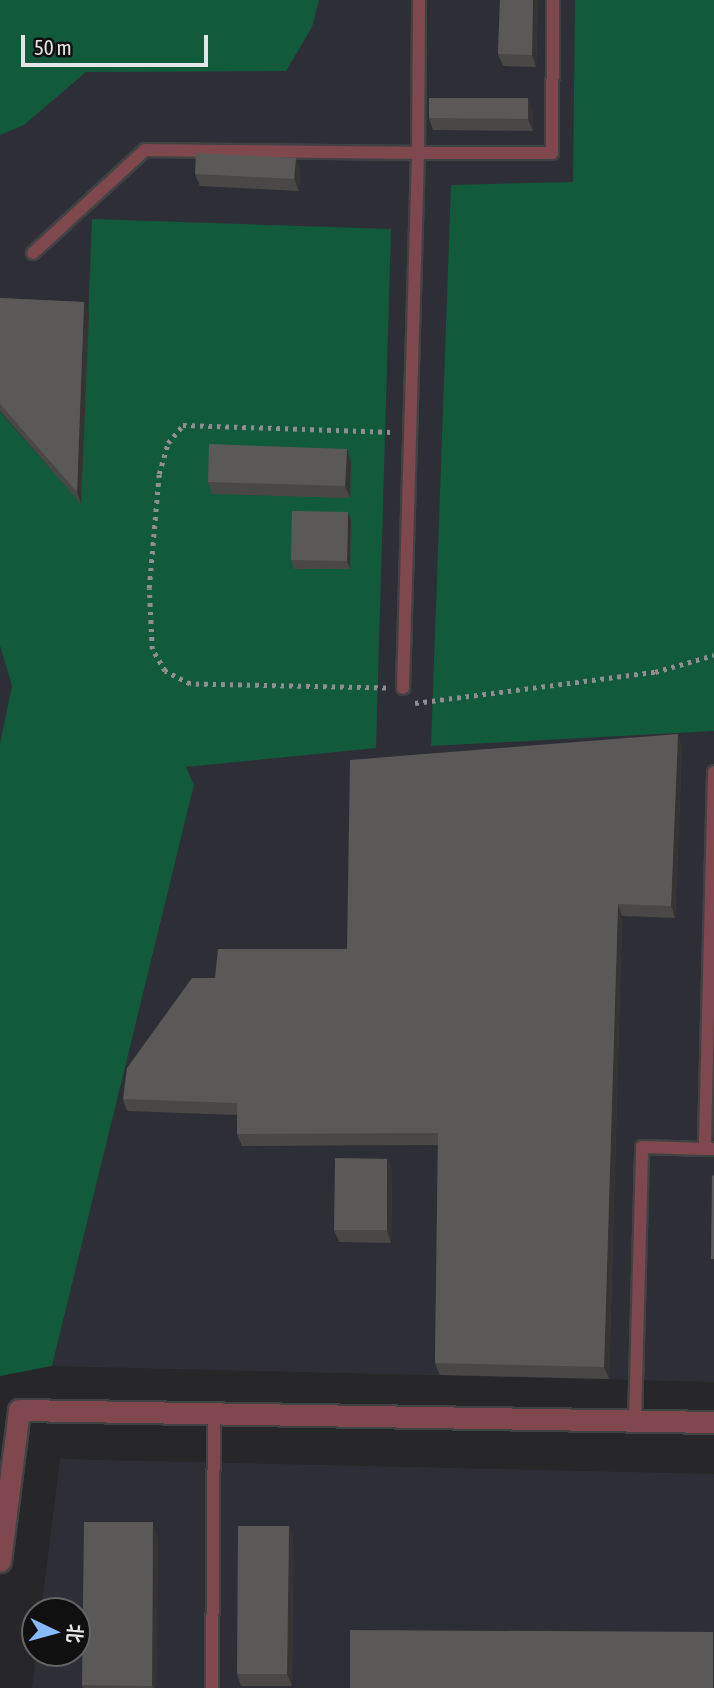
<!DOCTYPE html>
<meta charset="utf-8">
<style>
body{margin:0}
#map{position:relative;width:714px;height:1688px;overflow:hidden;background:#272729;font-family:"Asap Condensed","Noto Sans SC",sans-serif}
div>[style]{position:absolute}
[style*='--x']{left:calc(var(--x)*1px);top:calc(var(--y)*1px);width:calc(var(--w)*1px);rotate:calc(var(--a)*1deg)}
.built>*{inset:0;background:#2e2e36}
.forest>*{inset:0;background:#125a3c}
.path>*{height:4.5px;margin-top:-2.25px;transform-origin:0;background:repeating-linear-gradient(90deg,#8f8f91 0 3.5px,transparent 0 8.5px)}
.roads{filter:drop-shadow(2px 0 #414243) drop-shadow(-2px 0 #414243) drop-shadow(0 2px #414243) drop-shadow(0 -2px #414243)}
.lane>*{height:12px;margin:-6px;padding:0 6px;transform-origin:6px;border-radius:6px;background:#7e484e}
.street>*{height:21px;margin:-10.5px;padding:0 10.5px;transform-origin:10.5px;border-radius:10.5px;background:#7e484e}
.wall>*{inset:0;background:#4a4846}
.shaded-wall>*{inset:0;background:#353433}
.building>*{inset:0;background:#5a5957}
span{translate:-50% -50%;white-space:nowrap;text-align:center;line-height:1.15;-webkit-text-stroke:7px #101011;paint-order:stroke}
.north{position:absolute;left:21px;top:1597px;width:70px;height:70px;box-sizing:border-box;background:#101011;border:2px solid #656566;border-radius:50%;rotate:95deg;font-size:19px;font-weight:700;line-height:28px;text-align:center;color:#e4e5e6}
.north::after{content:'';display:block;margin:auto;width:24px;height:32px;background:#86bbfb;clip-path:polygon(50% 0,100% 100%,50% 72%,0 100%)}
.scale{position:absolute;left:21px;top:35px;width:187px;height:32px;box-sizing:border-box;border:4px solid #e4e5e6;border-top:0;padding-left:9px;font-size:21px;line-height:24px;white-space:nowrap;color:#e4e5e6;-webkit-text-stroke:5px #101011;paint-order:stroke}
</style>
<div id="map">
<div class="built">
<div style="clip-path:polygon(0 0,714px 0,714px 1382px,52px 1366px,194px 785px,0 412px)"></div>
<div style="clip-path:polygon(0 646px,12px 686px,0 743px)"></div>
<div style="clip-path:polygon(60px 1459px,714px 1474px,714px 1688px,32px 1688px,36px 1653px,77px 1653px,77px 1611px,41px 1611px)"></div>
</div>
<div class="forest">
<div style="clip-path:polygon(0 0,319px 0,312px 27px,286px 71px,86px 72px,24px 125px,0 135px)"></div>
<div style="clip-path:polygon(575px 0,714px 0,714px 731px,431px 746px,451px 185px,573px 182px)"></div>
<div style="clip-path:polygon(92px 219px,391px 229px,376px 748px,186px 767px,194px 785px,52px 1366px,0 1376px,0 743px,12px 686px,0 646px,0 412px,81px 503px)"></div>
</div>
<div class="path">
<div style="--x:386;--y:688;--w:196;--a:-178.8"></div>
<div style="--x:190;--y:684;--w:28;--a:-153"></div>
<div style="--x:165;--y:671;--w:26;--a:-121"></div>
<div style="--x:152;--y:649;--w:61;--a:-92.8"></div>
<div style="--x:149;--y:588;--w:114;--a:-85"></div>
<div style="--x:159;--y:474;--w:32;--a:-74"></div>
<div style="--x:168;--y:443;--w:23;--a:-50"></div>
<div style="--x:183;--y:425;--w:210;--a:1.9"></div>
<div style="--x:415;--y:703;--w:242;--a:-7.4"></div>
<div style="--x:655;--y:672;--w:61;--a:-16.1"></div>
</div>
<div class="roads">
<div class="lane">
<div style="--x:33;--y:253;--w:152;--a:-42.6"></div>
<div style="--x:145;--y:150;--w:273;--a:0.6"></div>
<div style="--x:418;--y:153;--w:153;--a:-89.6"></div>
<div style="--x:403;--y:688;--w:535;--a:-88.39"></div>
<div style="--x:418;--y:153;--w:134;--a:0"></div>
<div style="--x:552;--y:153;--w:153;--a:-89.6"></div>
<div style="--x:714;--y:772;--w:377;--a:91.4"></div>
<div style="--x:705;--y:1149;--w:9;--a:0"></div>
<div style="--x:635;--y:1421;--w:274;--a:-88.5"></div>
<div style="--x:642;--y:1147;--w:63;--a:1.8"></div>
<div style="--x:212;--y:1688;--w:275;--a:-89.6"></div>
</div>
<div class="street">
<div style="--x:0;--y:1561;--w:152;--a:-82.8"></div>
<div style="--x:19;--y:1410;--w:695;--a:0.99"></div>
</div>
</div>
<div class="wall">
<div style="clip-path:polygon(500px 0,538px 0,536px 67px,503px 66px,498px 54px)"></div>
<div style="clip-path:polygon(533px 111px,533px 131px,433px 130px,429px 118px)"></div>
<div style="clip-path:polygon(296px 158px,300px 170px,299px 191px,200px 186px,195px 174px)"></div>
<div style="clip-path:polygon(0 298px,84px 302px,89px 315px,81px 504px,0 411px)"></div>
<div style="clip-path:polygon(351px 461px,350px 498px,212px 494px,208px 482px)"></div>
<div style="clip-path:polygon(351px 520px,350px 569px,294px 569px,291px 560px)"></div>
<div style="clip-path:polygon(682px 746px,675px 918px,622px 916px,609px 1379px,440px 1375px,435px 1363px,438px 1145px,242px 1146px,237px 1134px,237px 1115px,127px 1111px,123px 1099px,215px 978px,347px 949px)"></div>
<div style="clip-path:polygon(387px 1159px,392px 1171px,391px 1243px,339px 1242px,334px 1230px)"></div>
<div style="clip-path:polygon(289px 1526px,293px 1538px,292px 1686px,241px 1686px,237px 1674px)"></div>
<div style="clip-path:polygon(158px 1535px,156px 1688px,83px 1688px,82px 1685px)"></div>
</div>
<div class="shaded-wall">
<div style="clip-path:polygon(533px 0,538px 0,536px 67px,532px 55px)"></div>
<div style="clip-path:polygon(528px 98px,533px 111px,533px 131px,528px 119px)"></div>
<div style="clip-path:polygon(296px 158px,300px 170px,299px 191px,294px 179px)"></div>
<div style="clip-path:polygon(84px 302px,89px 315px,81px 504px,77px 492px)"></div>
<div style="clip-path:polygon(347px 449px,351px 461px,350px 498px,345px 486px)"></div>
<div style="clip-path:polygon(348px 512px,351px 520px,350px 569px,347px 561px)"></div>
<div style="clip-path:polygon(678px 734px,682px 746px,675px 918px,671px 906px)"></div>
<div style="clip-path:polygon(618px 904px,622px 916px,609px 1379px,604px 1367px)"></div>
<div style="clip-path:polygon(387px 1159px,392px 1171px,391px 1243px,387px 1230px)"></div>
<div style="clip-path:polygon(153px 1522px,158px 1535px,156px 1688px,153px 1688px,152px 1686px)"></div>
<div style="clip-path:polygon(289px 1526px,293px 1538px,292px 1686px,287px 1674px)"></div>
</div>
<div class="building">
<div style="clip-path:polygon(500px 0,533px 0,532px 55px,498px 54px)"></div>
<div style="clip-path:polygon(429px 98px,528px 98px,528px 119px,429px 118px)"></div>
<div style="clip-path:polygon(196px 153px,296px 158px,294px 179px,195px 174px)"></div>
<div style="clip-path:polygon(0 298px,84px 302px,77px 492px,0 404px)"></div>
<div style="clip-path:polygon(209px 444px,347px 449px,345px 486px,208px 482px)"></div>
<div style="clip-path:polygon(292px 511px,348px 512px,347px 561px,291px 560px)"></div>
<div style="clip-path:polygon(678px 734px,671px 906px,618px 904px,604px 1367px,435px 1363px,438px 1133px,237px 1134px,237px 1103px,123px 1099px,127px 1068px,192px 978px,215px 978px,218px 949px,347px 949px,350px 760px)"></div>
<div style="clip-path:polygon(335px 1158px,387px 1159px,387px 1230px,334px 1230px)"></div>
<div style="clip-path:polygon(712px 1175px,714px 1176px,714px 1259px,711px 1259px)"></div>
<div style="clip-path:polygon(84px 1522px,153px 1522px,152px 1686px,82px 1685px)"></div>
<div style="clip-path:polygon(238px 1526px,289px 1526px,287px 1674px,237px 1674px)"></div>
<div style="clip-path:polygon(350px 1630px,713px 1632px,713px 1688px,350px 1688px)"></div>
</div>
<div class="north">北</div>
<div class="scale">50 m</div>
</div>
